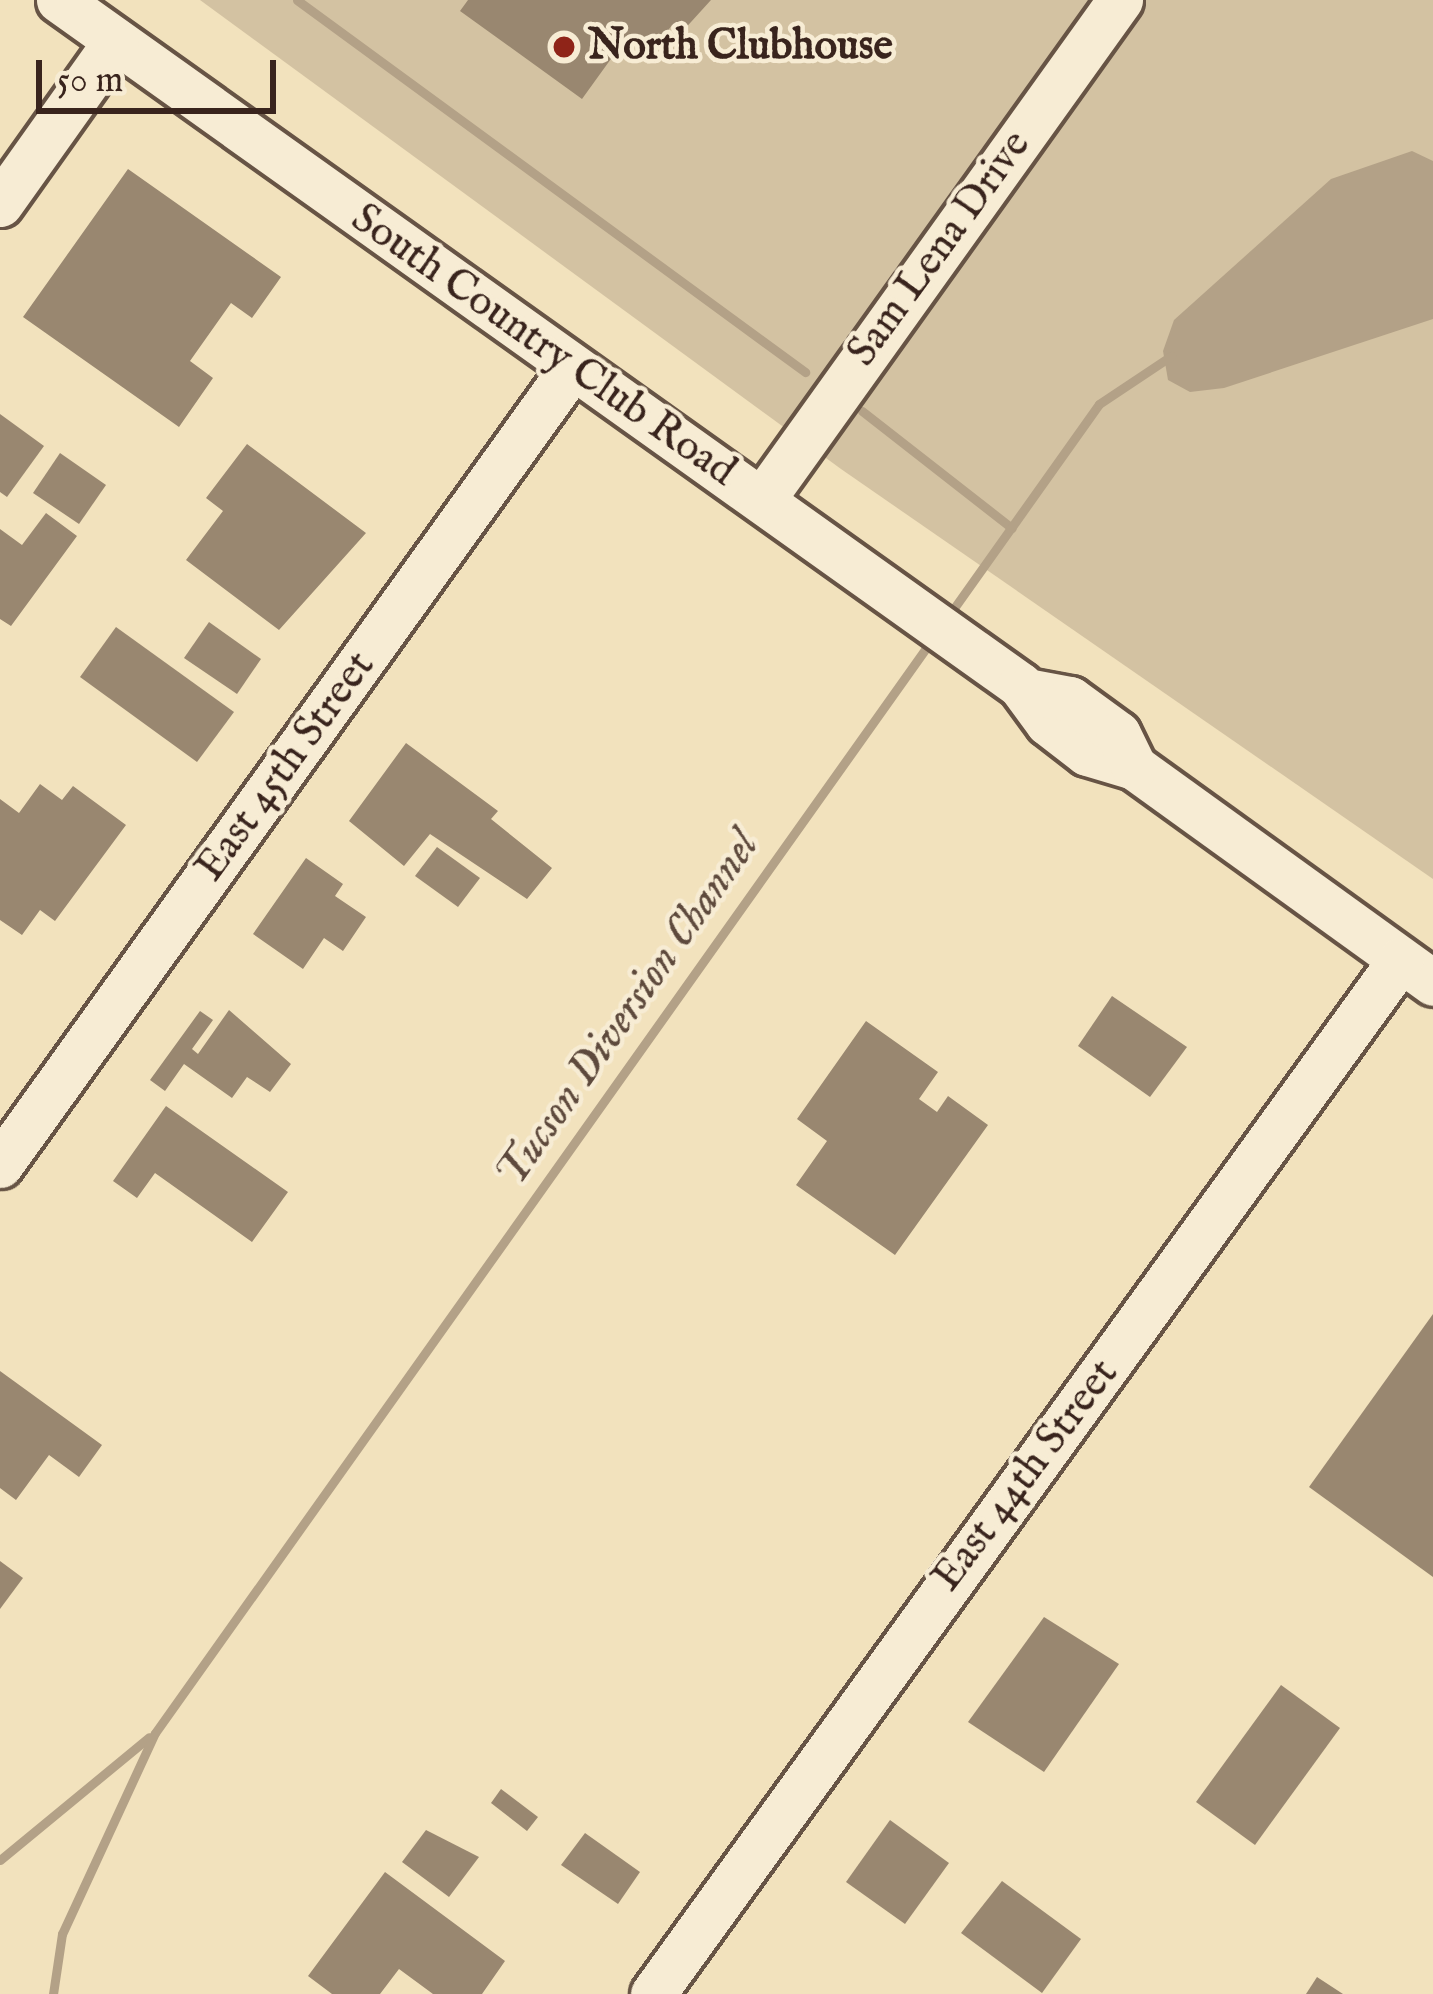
<!DOCTYPE html>
<style>
body{margin:0}
#map{position:relative;width:1433px;height:1994px;overflow:hidden;background:#f2e2bd;font-family:"IM FELL English",serif}
div>[style]{position:absolute}
[style*='--x']{left:calc(var(--x)*1px);top:calc(var(--y)*1px);width:calc(var(--w)*1px);rotate:calc(var(--a)*1deg)}
.green>*{inset:0;background:#d3c2a2}
.water>*{inset:0;background:#b3a187}
.stream>*{height:9px;margin:-4.5px;padding:0 4.5px;transform-origin:4.5px;border-radius:4.5px;background:#b3a187}
.building>*{inset:0;background:#998770}
.roads{filter:drop-shadow(3px 0 #675445) drop-shadow(-3px 0 #675445) drop-shadow(0 3px #675445) drop-shadow(0 -3px #675445)}
.minor>*{height:45px;margin:-22.5px;padding:0 22.5px;transform-origin:22.5px;border-radius:22.5px;background:#f7ecd4}
.dots>*{width:33px;height:33px;translate:-50% -50%;box-sizing:border-box;border:6px solid #f7ecd4;border-radius:50%}
span{translate:-50% -50%;white-space:nowrap;text-align:center;line-height:1.15;-webkit-text-stroke:9px #f7ecd4;paint-order:stroke}
.poi-label{font-size:42px;color:#39241d;font-weight:700}
.left{translate:0 -50%;text-align:left}
.street-label{font-size:42px;color:#39241d}
.water-label{font-size:45px;color:#5e4a3d;font-style:italic}
.scale{position:absolute;left:36px;top:60px;width:240px;height:54px;box-sizing:border-box;border:6px solid #39241d;border-top:0;padding-left:15px;font-size:36px;line-height:42px;white-space:nowrap;color:#39241d;-webkit-text-stroke:9px #f7ecd4;paint-order:stroke}
</style>
<div id="map">
<div class="green">
<div style="clip-path:polygon(200px 0,1433px 0,1433px 879px,841px 469px)"></div>
</div>
<div class="water">
<div style="clip-path:polygon(1412px 151px,1433px 161px,1433px 319px,1224px 388px,1190px 392px,1168px 380px,1163px 351px,1174px 320px,1331px 179px)"></div>
</div>
<div class="stream">
<div style="--x:297;--y:0;--w:630;--a:36.21"></div>
<div style="--x:862;--y:411;--w:190;--a:38"></div>
<div style="--x:947;--y:618;--w:262;--a:-54.6"></div>
<div style="--x:1099;--y:404;--w:87;--a:-33.7"></div>
<div style="--x:0;--y:1860;--w:193;--a:-39.5"></div>
<div style="--x:53;--y:1994;--w:61;--a:-81.5"></div>
<div style="--x:62;--y:1934;--w:221;--a:-65.2"></div>
<div style="--x:155;--y:1733;--w:1345;--a:-54.6"></div>
</div>
<div class="building">
<div style="clip-path:polygon(468px 0,711px 0,681px 33px,672px 25px,650px 55px,626px 38px,582px 99px,460px 11px)"></div>
<div style="clip-path:polygon(128px 169px,281px 277px,252px 318px,231px 303px,190px 361px,213px 378px,179px 427px,23px 317px)"></div>
<div style="clip-path:polygon(0 414px,44px 446px,7px 497px,0 492px)"></div>
<div style="clip-path:polygon(247px 444px,366px 533px,279px 630px,186px 560px,223px 511px,206px 498px)"></div>
<div style="clip-path:polygon(60px 453px,106px 485px,79px 524px,33px 493px)"></div>
<div style="clip-path:polygon(46px 513px,77px 536px,11px 626px,0 619px,0 529px,22px 545px)"></div>
<div style="clip-path:polygon(209px 622px,261px 659px,237px 694px,184px 658px)"></div>
<div style="clip-path:polygon(116px 627px,234px 712px,197px 762px,80px 677px)"></div>
<div style="clip-path:polygon(406px 743px,498px 811px,491px 819px,552px 868px,527px 899px,430px 834px,404px 866px,349px 821px)"></div>
<div style="clip-path:polygon(40px 784px,62px 800px,73px 786px,126px 825px,55px 921px,40px 910px,22px 935px,0 920px,0 799px,19px 813px)"></div>
<div style="clip-path:polygon(437px 847px,480px 878px,458px 907px,415px 876px)"></div>
<div style="clip-path:polygon(306px 858px,343px 884px,335px 896px,366px 917px,343px 951px,324px 938px,303px 969px,253px 934px)"></div>
<div style="clip-path:polygon(1112px 996px,1187px 1047px,1150px 1097px,1078px 1046px)"></div>
<div style="clip-path:polygon(229px 1010px,291px 1064px,270px 1092px,247px 1077px,232px 1098px,184px 1064px,165px 1091px,150px 1080px,200px 1011px,213px 1020px,192px 1049px,198px 1054px)"></div>
<div style="clip-path:polygon(866px 1021px,938px 1072px,919px 1099px,937px 1112px,948px 1096px,988px 1125px,895px 1255px,796px 1185px,827px 1141px,797px 1119px)"></div>
<div style="clip-path:polygon(166px 1106px,288px 1192px,252px 1242px,155px 1173px,137px 1198px,113px 1181px)"></div>
<div style="clip-path:polygon(1433px 1314px,1433px 1577px,1309px 1487px)"></div>
<div style="clip-path:polygon(0 1371px,102px 1445px,79px 1477px,49px 1455px,16px 1500px,0 1488px)"></div>
<div style="clip-path:polygon(0 1561px,23px 1578px,0 1609px)"></div>
<div style="clip-path:polygon(1044px 1617px,1119px 1664px,1044px 1772px,968px 1722px)"></div>
<div style="clip-path:polygon(1281px 1685px,1340px 1728px,1255px 1845px,1196px 1802px)"></div>
<div style="clip-path:polygon(501px 1789px,538px 1817px,527px 1831px,491px 1803px)"></div>
<div style="clip-path:polygon(890px 1820px,949px 1863px,905px 1924px,846px 1882px)"></div>
<div style="clip-path:polygon(426px 1830px,479px 1857px,449px 1897px,402px 1862px)"></div>
<div style="clip-path:polygon(585px 1833px,640px 1872px,618px 1904px,561px 1865px)"></div>
<div style="clip-path:polygon(385px 1872px,505px 1961px,482px 1994px,433px 1994px,399px 1969px,380px 1994px,332px 1994px,308px 1976px)"></div>
<div style="clip-path:polygon(1002px 1881px,1081px 1939px,1042px 1993px,961px 1933px)"></div>
<div style="clip-path:polygon(1317px 1977px,1343px 1994px,1306px 1994px)"></div>
</div>
<div class="roads">
<div class="minor">
<div style="--x:59;--y:0;--w:1180;--a:35.48"></div>
<div style="--x:1020;--y:685;--w:47;--a:53.6"></div>
<div style="--x:1048;--y:723;--w:49;--a:37.6"></div>
<div style="--x:1087;--y:753;--w:49;--a:16.6"></div>
<div style="--x:1134;--y:767;--w:369;--a:35.8"></div>
<div style="--x:0;--y:204;--w:200;--a:-54.6"></div>
<div style="--x:762;--y:500;--w:615;--a:-54.4"></div>
<div style="--x:1026;--y:691;--w:45;--a:10.3"></div>
<div style="--x:1070;--y:699;--w:59;--a:36.1"></div>
<div style="--x:1118;--y:734;--w:37;--a:64"></div>
<div style="--x:0;--y:1165;--w:980;--a:-54.35"></div>
<div style="--x:653;--y:1994;--w:1276;--a:-54.15"></div>
</div>
</div>
<div class="dots">
<div style="left:564px;top:47px;background:#8f2418"></div>
</div>
<div class="poi-label">
<span class="left" style="left:588px;top:47px">North Clubhouse</span>
</div>
<div class="street-label">
<span style="left:940px;top:249px;rotate:-54deg">Sam Lena Drive</span>
<span style="left:543px;top:346px;rotate:35deg">South Country Club Road</span>
<span style="left:286px;top:767px;rotate:-54deg">East 45th Street</span>
<span style="left:1026px;top:1476px;rotate:-53deg">East 44th Street</span>
</div>
<div class="water-label">
<span style="left:628px;top:1010px;rotate:-55deg">Tucson Diversion Channel</span>
</div>
<div class="scale">50 m</div>
</div>
